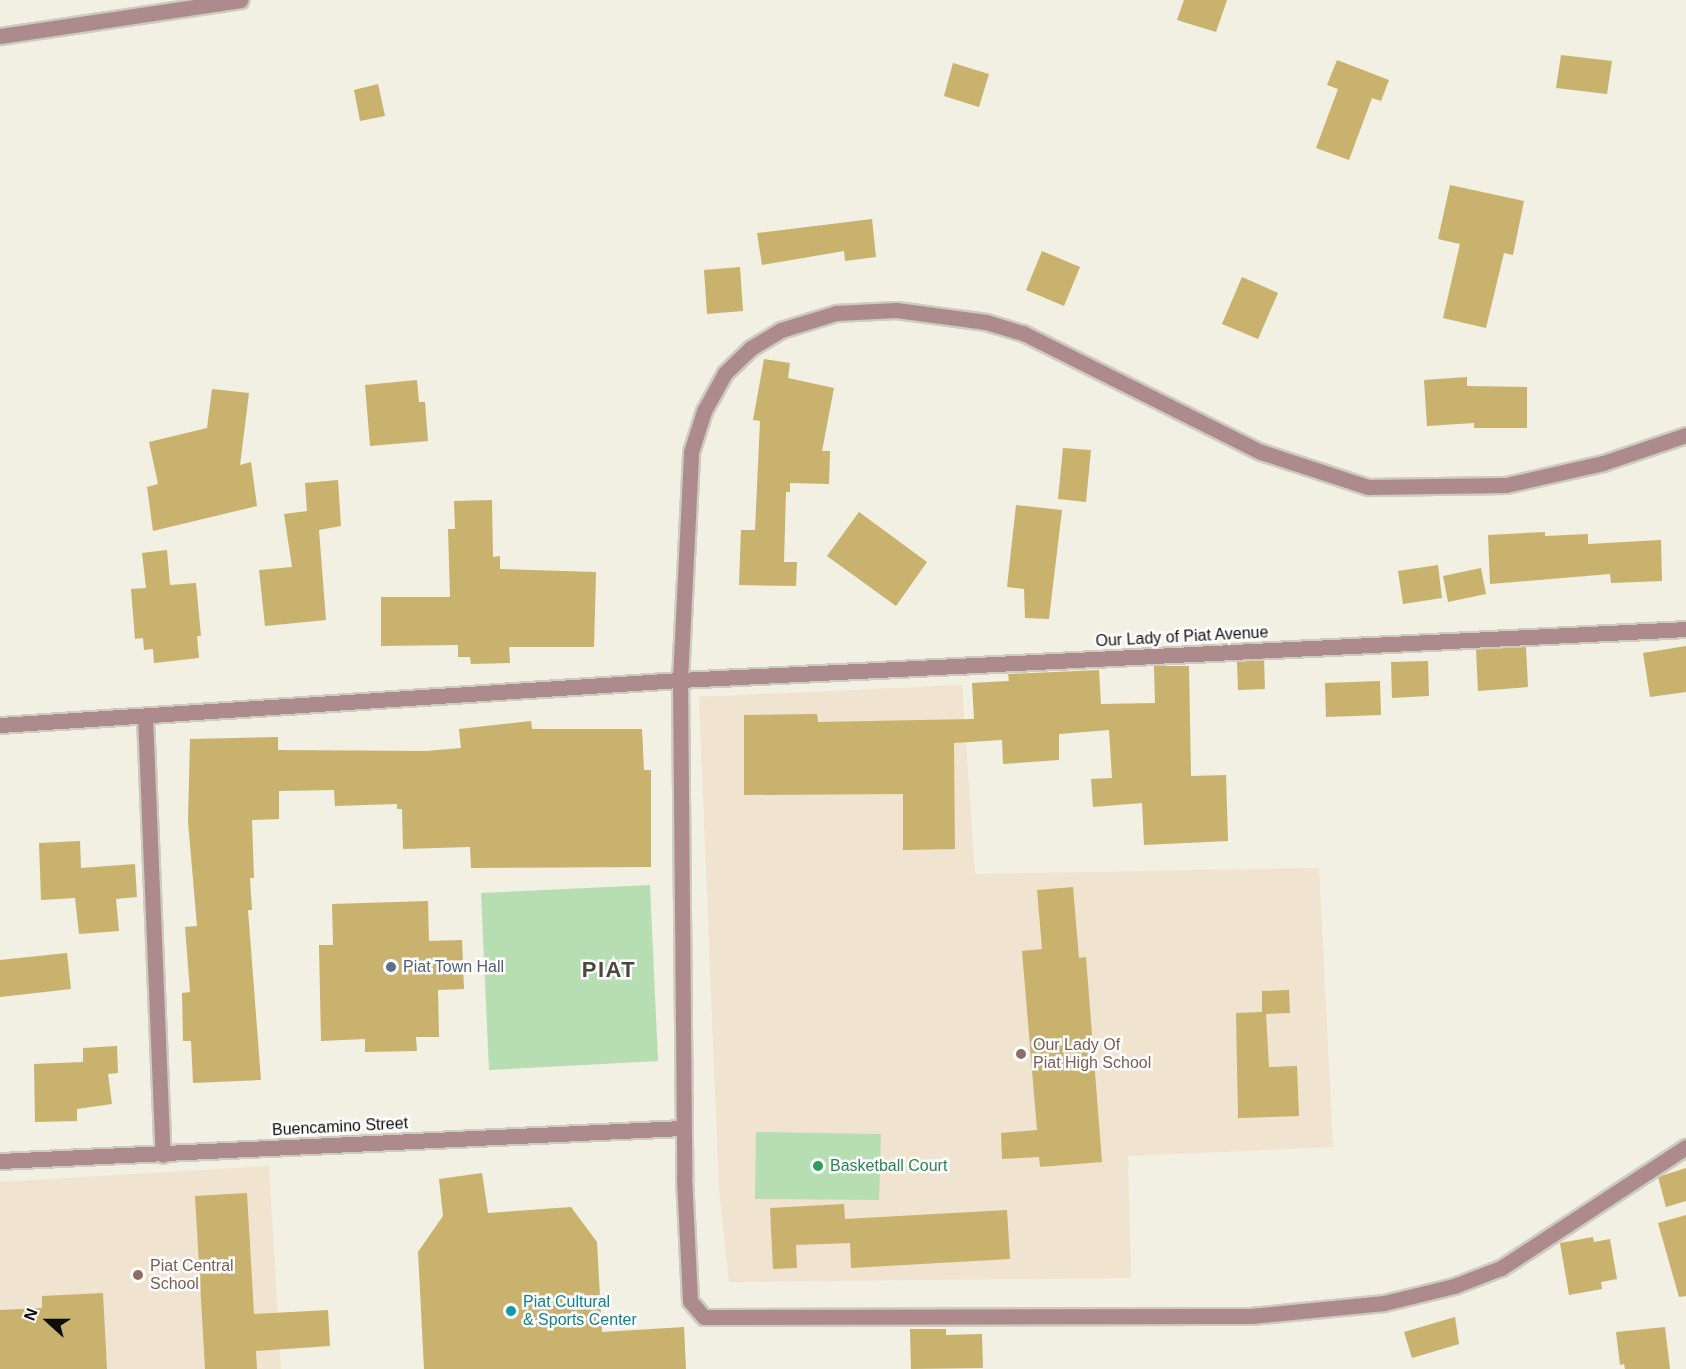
<!DOCTYPE html>
<style>
body{margin:0}
#map{position:relative;width:1686px;height:1369px;overflow:hidden;background:#f2efe3;font-family:Helvetica,sans-serif}
div>[style]{position:absolute}
[style*='--x']{left:calc(var(--x)*1px);top:calc(var(--y)*1px);width:calc(var(--w)*1px);rotate:calc(var(--a)*1deg)}
.education>*{inset:0;background:#f0e3cf}
.green>*{inset:0;background:#b7ddb2}
.building>*{inset:0;background:#c8b26e}
.roads{filter:drop-shadow(2px 0 #cecbc0) drop-shadow(-2px 0 #cecbc0) drop-shadow(0 2px #cecbc0) drop-shadow(0 -2px #cecbc0)}
.minor>*{height:15px;margin:-7.5px;padding:0 7.5px;transform-origin:7.5px;border-radius:7.5px;background:#ad8b8d}
.tertiary>*{height:15px;margin:-7.5px;padding:0 7.5px;transform-origin:7.5px;border-radius:7.5px;background:#ad8b8d}
.dots>*{width:16px;height:16px;translate:-50% -50%;box-sizing:border-box;border:3px solid #fff;border-radius:50%}
span{translate:-50% -50%;white-space:nowrap;text-align:center;line-height:1.15;-webkit-text-stroke:5px #fff;paint-order:stroke}
.street-label{font-size:16px;color:#0e0d09}
.service-label{font-size:16px;color:#4e5e75}
.left{translate:0 -50%;text-align:left}
.education-label{font-size:16px;color:#785e54}
.leisure-label{font-size:16px;color:#27864d}
.culture-label{font-size:16px;color:#0d838f}
.district-label{font-size:22px;color:#4a473e;font-weight:700;letter-spacing:1.5px}
.north{position:absolute;left:18px;top:1291px;width:60px;height:60px;-webkit-text-stroke:4px #fff;paint-order:stroke;rotate:291deg;font-size:16px;font-weight:700;line-height:24px;text-align:center;color:#0e0d09}
.north::after{content:'';display:block;margin:auto;width:21px;height:27px;background:#0e0d09;clip-path:polygon(50% 0,100% 100%,50% 72%,0 100%)}
</style>
<div id="map">
<div class="education">
<div style="clip-path:polygon(962px 685px,975px 874px,1319px 868px,1333px 1147px,1128px 1156px,1131px 1278px,729px 1282px,719px 1189px,699px 697px)"></div>
<div style="clip-path:polygon(269px 1166px,281px 1369px,0 1369px,0 1182px)"></div>
</div>
<div class="green">
<div style="clip-path:polygon(650px 885px,658px 1061px,489px 1070px,481px 893px)"></div>
<div style="clip-path:polygon(756px 1132px,881px 1134px,879px 1200px,755px 1199px)"></div>
</div>
<div class="building">
<div style="clip-path:polygon(1184px 0,1227px 0,1216px 32px,1177px 20px)"></div>
<div style="clip-path:polygon(1561px 55px,1612px 61px,1607px 94px,1556px 88px)"></div>
<div style="clip-path:polygon(1337px 60px,1389px 80px,1381px 101px,1372px 98px,1349px 160px,1316px 148px,1338px 89px,1327px 85px)"></div>
<div style="clip-path:polygon(953px 63px,989px 74px,979px 107px,944px 96px)"></div>
<div style="clip-path:polygon(378px 84px,385px 116px,360px 121px,354px 90px)"></div>
<div style="clip-path:polygon(1450px 185px,1524px 201px,1513px 255px,1504px 253px,1486px 328px,1443px 318px,1460px 244px,1438px 239px)"></div>
<div style="clip-path:polygon(872px 219px,876px 257px,845px 261px,844px 251px,762px 265px,757px 233px)"></div>
<div style="clip-path:polygon(1042px 251px,1080px 267px,1064px 306px,1026px 290px)"></div>
<div style="clip-path:polygon(740px 267px,743px 311px,707px 314px,704px 270px)"></div>
<div style="clip-path:polygon(1242px 277px,1278px 293px,1258px 339px,1222px 324px)"></div>
<div style="clip-path:polygon(764px 359px,790px 363px,788px 378px,834px 388px,822px 451px,830px 451px,829px 484px,790px 483px,790px 492px,786px 492px,784px 562px,797px 562px,796px 586px,739px 585px,741px 530px,755px 530px,760px 421px,753px 420px)"></div>
<div style="clip-path:polygon(1467px 377px,1467px 386px,1527px 387px,1527px 428px,1474px 428px,1474px 423px,1427px 426px,1424px 380px)"></div>
<div style="clip-path:polygon(417px 380px,419px 402px,425px 402px,428px 441px,370px 446px,365px 385px)"></div>
<div style="clip-path:polygon(212px 389px,249px 393px,240px 465px,251px 462px,257px 506px,153px 531px,147px 487px,158px 484px,149px 442px,207px 428px)"></div>
<div style="clip-path:polygon(1063px 448px,1091px 450px,1086px 502px,1058px 499px)"></div>
<div style="clip-path:polygon(338px 480px,341px 526px,319px 530px,326px 620px,265px 626px,259px 570px,292px 567px,284px 514px,307px 511px,305px 483px)"></div>
<div style="clip-path:polygon(492px 500px,493px 557px,500px 556px,500px 569px,596px 572px,594px 647px,509px 647px,510px 663px,471px 664px,470px 657px,458px 657px,458px 645px,381px 646px,381px 597px,450px 597px,448px 529px,455px 529px,454px 501px)"></div>
<div style="clip-path:polygon(1016px 505px,1062px 510px,1049px 619px,1025px 618px,1024px 589px,1007px 587px)"></div>
<div style="clip-path:polygon(859px 512px,927px 562px,896px 606px,827px 556px)"></div>
<div style="clip-path:polygon(1545px 532px,1545px 536px,1588px 534px,1588px 544px,1661px 540px,1662px 581px,1611px 583px,1610px 574px,1490px 584px,1488px 535px)"></div>
<div style="clip-path:polygon(167px 550px,170px 585px,196px 583px,201px 636px,197px 636px,199px 658px,154px 663px,153px 649px,144px 650px,143px 638px,135px 639px,131px 589px,146px 588px,142px 553px)"></div>
<div style="clip-path:polygon(1438px 565px,1442px 598px,1403px 604px,1398px 571px)"></div>
<div style="clip-path:polygon(1481px 568px,1486px 594px,1448px 602px,1443px 576px)"></div>
<div style="clip-path:polygon(1686px 646px,1686px 692px,1650px 697px,1643px 653px)"></div>
<div style="clip-path:polygon(1526px 647px,1528px 687px,1478px 691px,1476px 649px)"></div>
<div style="clip-path:polygon(1264px 660px,1265px 689px,1238px 690px,1237px 662px)"></div>
<div style="clip-path:polygon(1428px 661px,1429px 696px,1392px 698px,1391px 662px)"></div>
<div style="clip-path:polygon(1154px 666px,1189px 666px,1191px 776px,1226px 775px,1228px 841px,1144px 845px,1142px 803px,1093px 807px,1091px 779px,1112px 778px,1109px 730px,1059px 734px,1059px 760px,1003px 764px,1002px 740px,954px 743px,955px 849px,903px 850px,903px 794px,744px 795px,744px 715px,817px 714px,818px 722px,974px 719px,972px 683px,1009px 681px,1008px 674px,1099px 670px,1101px 704px,1155px 703px)"></div>
<div style="clip-path:polygon(1380px 681px,1381px 715px,1326px 717px,1325px 683px)"></div>
<div style="clip-path:polygon(531px 721px,532px 729px,642px 729px,644px 770px,651px 770px,651px 867px,471px 868px,470px 847px,403px 849px,402px 809px,397px 809px,397px 804px,335px 806px,334px 790px,279px 791px,279px 819px,252px 820px,254px 878px,250px 878px,252px 910px,248px 910px,261px 1080px,193px 1083px,191px 1041px,183px 1041px,182px 993px,190px 992px,185px 927px,197px 926px,188px 822px,190px 739px,278px 737px,278px 750px,426px 751px,461px 748px,459px 729px)"></div>
<div style="clip-path:polygon(80px 841px,81px 868px,135px 864px,137px 897px,116px 899px,119px 931px,79px 934px,75px 898px,41px 900px,39px 843px)"></div>
<div style="clip-path:polygon(1073px 887px,1079px 958px,1086px 957px,1102px 1162px,1040px 1167px,1039px 1157px,1002px 1159px,1001px 1133px,1037px 1130px,1022px 951px,1042px 949px,1037px 890px)"></div>
<div style="clip-path:polygon(428px 901px,429px 941px,462px 940px,464px 989px,438px 990px,439px 1037px,416px 1037px,417px 1051px,365px 1052px,365px 1039px,321px 1041px,319px 945px,333px 945px,332px 904px)"></div>
<div style="clip-path:polygon(67px 953px,71px 989px,0 997px,0 960px)"></div>
<div style="clip-path:polygon(1289px 990px,1290px 1013px,1266px 1014px,1269px 1067px,1297px 1066px,1299px 1116px,1238px 1118px,1236px 1013px,1262px 1012px,1262px 991px)"></div>
<div style="clip-path:polygon(117px 1046px,118px 1073px,108px 1074px,112px 1104px,77px 1109px,77px 1121px,35px 1122px,34px 1064px,83px 1062px,83px 1048px)"></div>
<div style="clip-path:polygon(1686px 1168px,1686px 1201px,1666px 1207px,1658px 1177px)"></div>
<div style="clip-path:polygon(482px 1173px,488px 1213px,571px 1207px,597px 1242px,602px 1332px,684px 1327px,686px 1369px,424px 1369px,418px 1252px,443px 1216px,439px 1179px)"></div>
<div style="clip-path:polygon(247px 1193px,254px 1314px,328px 1310px,330px 1346px,256px 1351px,257px 1369px,205px 1369px,195px 1196px)"></div>
<div style="clip-path:polygon(844px 1204px,845px 1219px,1007px 1210px,1010px 1259px,851px 1268px,850px 1243px,796px 1245px,797px 1268px,773px 1269px,770px 1208px)"></div>
<div style="clip-path:polygon(1686px 1215px,1686px 1296px,1679px 1297px,1658px 1223px)"></div>
<div style="clip-path:polygon(1593px 1237px,1594px 1242px,1610px 1239px,1617px 1279px,1601px 1282px,1602px 1289px,1569px 1295px,1560px 1243px)"></div>
<div style="clip-path:polygon(103px 1293px,107px 1369px,0 1369px,0 1310px,42px 1308px,42px 1296px)"></div>
<div style="clip-path:polygon(1455px 1317px,1459px 1344px,1412px 1358px,1404px 1332px)"></div>
<div style="clip-path:polygon(1665px 1327px,1670px 1369px,1625px 1369px,1624px 1364px,1620px 1365px,1616px 1332px)"></div>
<div style="clip-path:polygon(910px 1329px,946px 1329px,946px 1335px,982px 1334px,983px 1368px,911px 1369px)"></div>
</div>
<div class="roads">
<div class="minor">
<div style="--x:0;--y:36;--w:243;--a:-8.5"></div>
<div style="--x:680;--y:680;--w:497;--a:89.5"></div>
<div style="--x:684;--y:1177;--w:124;--a:87.2"></div>
<div style="--x:690;--y:1301;--w:21;--a:49"></div>
<div style="--x:704;--y:1317;--w:547;--a:-0.1"></div>
<div style="--x:1251;--y:1316;--w:134;--a:-5.6"></div>
<div style="--x:1384;--y:1303;--w:72;--a:-13.7"></div>
<div style="--x:1454;--y:1286;--w:50;--a:-21"></div>
<div style="--x:1501;--y:1268;--w:221;--a:-33.2"></div>
<div style="--x:145;--y:716;--w:439;--a:87.7"></div>
<div style="--x:0;--y:1161;--w:684;--a:-2.77"></div>
</div>
<div class="tertiary">
<div style="--x:680;--y:680;--w:228;--a:-87.2"></div>
<div style="--x:691;--y:452;--w:43;--a:-72.4"></div>
<div style="--x:704;--y:411;--w:43;--a:-61.1"></div>
<div style="--x:725;--y:373;--w:36;--a:-44"></div>
<div style="--x:751;--y:348;--w:35;--a:-31"></div>
<div style="--x:781;--y:330;--w:58;--a:-17.2"></div>
<div style="--x:836;--y:313;--w:60;--a:-2.9"></div>
<div style="--x:896;--y:310;--w:91;--a:7.6"></div>
<div style="--x:986;--y:322;--w:39;--a:17"></div>
<div style="--x:1023;--y:333;--w:266;--a:26.6"></div>
<div style="--x:1261;--y:452;--w:113;--a:18.1"></div>
<div style="--x:1368;--y:487;--w:138;--a:-0.8"></div>
<div style="--x:1506;--y:485;--w:99;--a:-12.8"></div>
<div style="--x:1603;--y:463;--w:88;--a:-18.6"></div>
<div style="--x:0;--y:725;--w:681;--a:-3.79"></div>
<div style="--x:680;--y:680;--w:1007;--a:-2.9"></div>
</div>
</div>
<div class="dots">
<div style="left:391px;top:967px;background:#5c6f8a"></div>
<div style="left:1021px;top:1054px;background:#8d6e63"></div>
<div style="left:818px;top:1166px;background:#2e9e5b"></div>
<div style="left:138px;top:1275px;background:#8d6e63"></div>
<div style="left:511px;top:1311px;background:#0f9aa8"></div>
</div>
<div class="street-label">
<span style="left:1182px;top:637px;rotate:-3deg">Our Lady of Piat Avenue</span>
<span style="left:340px;top:1127px;rotate:-3deg">Buencamino Street</span>
</div>
<div class="service-label">
<span class="left" style="left:403px;top:967px">Piat Town Hall</span>
</div>
<div class="education-label">
<span class="left" style="left:1033px;top:1054px">Our Lady Of<br>Piat High School</span>
<span class="left" style="left:150px;top:1275px">Piat Central<br>School</span>
</div>
<div class="leisure-label">
<span class="left" style="left:830px;top:1166px">Basketball Court</span>
</div>
<div class="culture-label">
<span class="left" style="left:523px;top:1311px">Piat Cultural<br>&amp; Sports Center</span>
</div>
<div class="district-label">
<span style="left:609px;top:970px">PIAT</span>
</div>
<div class="north">N</div>
</div>
